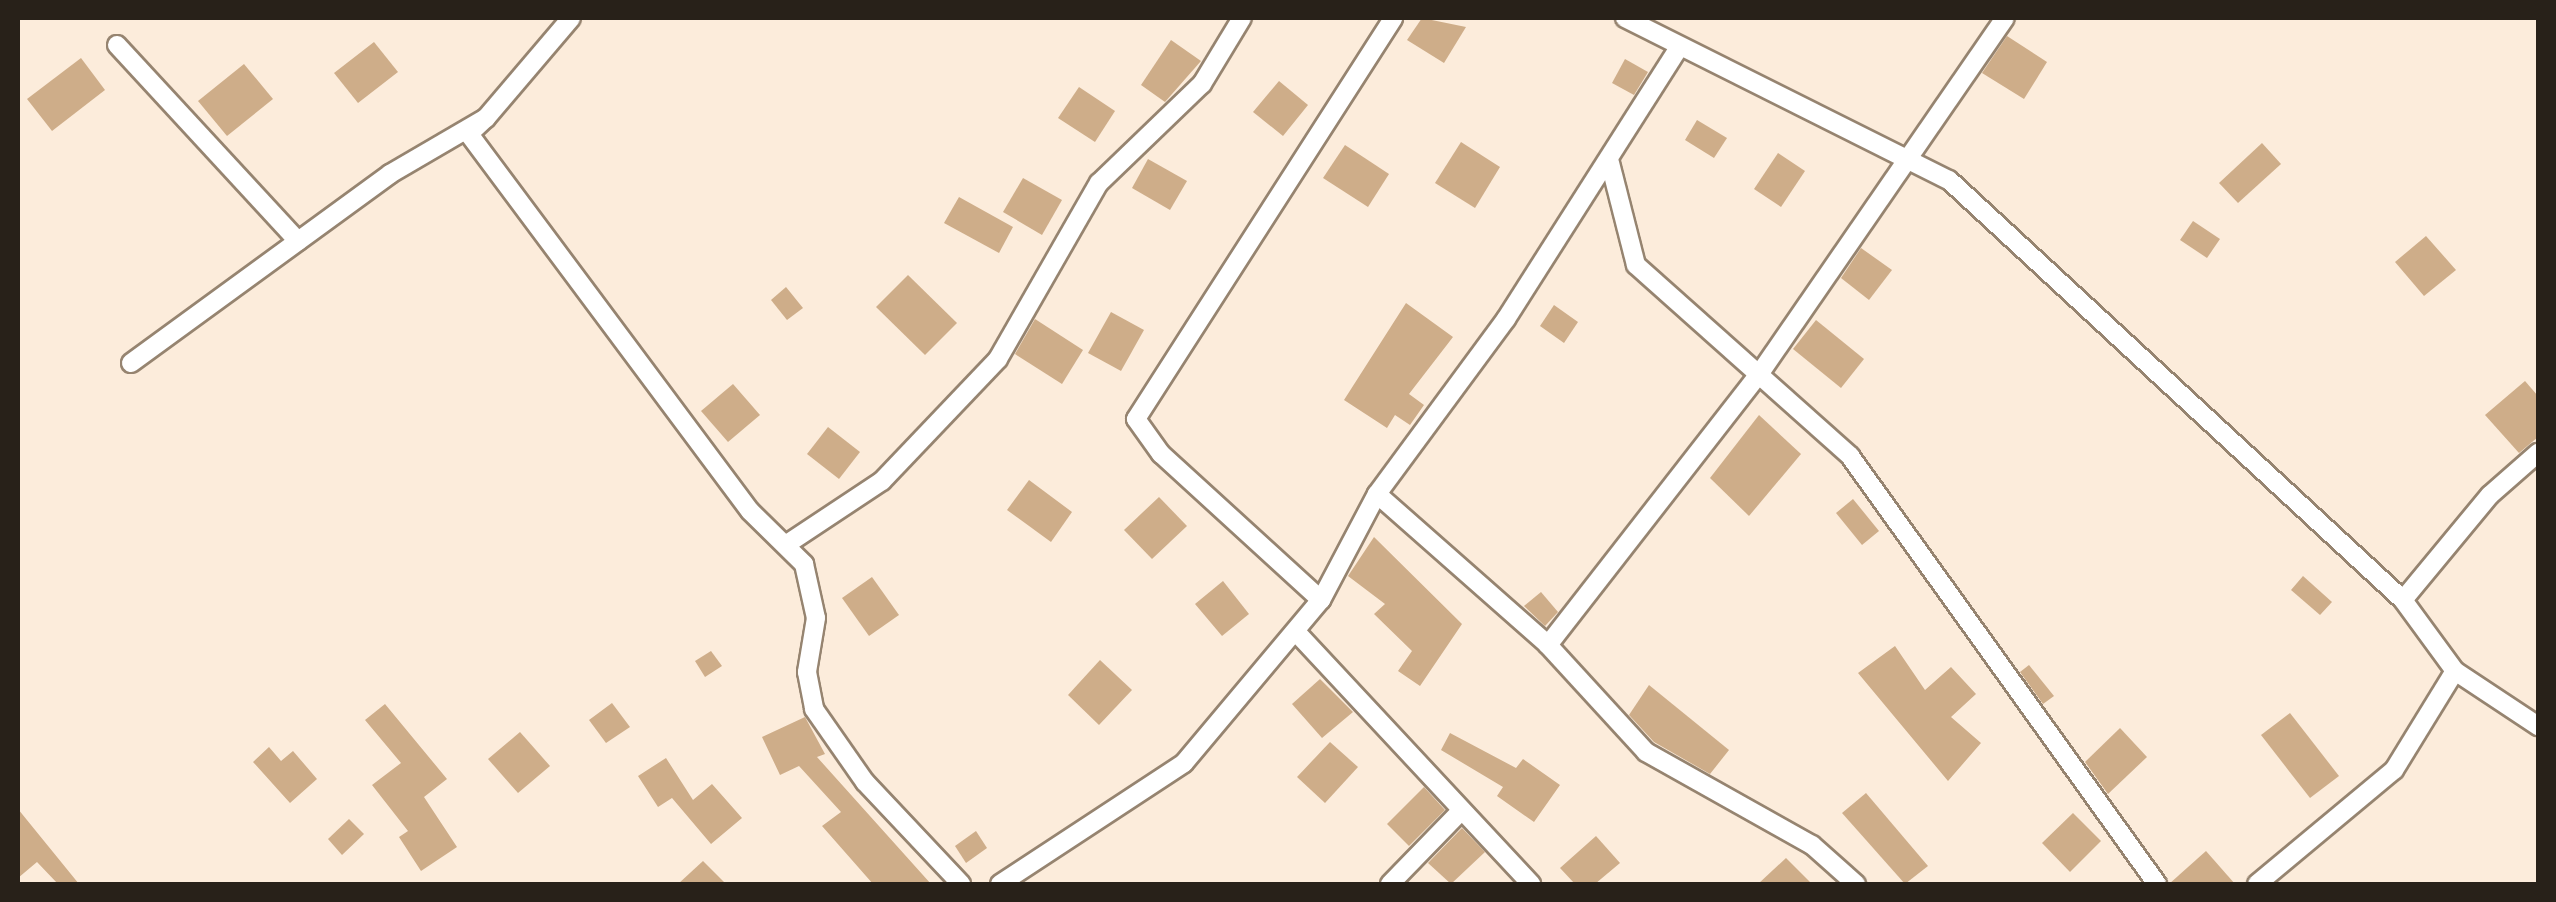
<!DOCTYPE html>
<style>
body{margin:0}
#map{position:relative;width:2556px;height:902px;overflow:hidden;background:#fcecdb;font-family:"Open Sans",sans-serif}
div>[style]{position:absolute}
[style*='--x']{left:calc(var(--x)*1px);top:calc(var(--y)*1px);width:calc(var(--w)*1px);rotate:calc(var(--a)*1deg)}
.building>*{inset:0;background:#cead89}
.roads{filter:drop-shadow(2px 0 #968470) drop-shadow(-2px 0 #968470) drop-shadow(0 2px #968470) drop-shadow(0 -2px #968470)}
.street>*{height:18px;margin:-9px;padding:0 9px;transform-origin:9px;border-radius:9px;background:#fff}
span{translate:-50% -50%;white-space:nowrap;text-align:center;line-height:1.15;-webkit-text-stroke:8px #fcecdb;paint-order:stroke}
.frame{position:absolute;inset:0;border:20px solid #282119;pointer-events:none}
</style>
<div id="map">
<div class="building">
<div style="clip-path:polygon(1422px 18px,1466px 27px,1444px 63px,1407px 40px)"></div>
<div style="clip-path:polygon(2007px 36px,2047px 62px,2024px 99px,1982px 73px)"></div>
<div style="clip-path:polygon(1171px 40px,1201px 61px,1165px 102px,1141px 85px)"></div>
<div style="clip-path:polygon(374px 42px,398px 72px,358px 103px,334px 73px)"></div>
<div style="clip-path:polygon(81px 58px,105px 90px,52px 131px,27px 99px)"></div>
<div style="clip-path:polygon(1625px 59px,1648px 72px,1634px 95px,1612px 83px)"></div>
<div style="clip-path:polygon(244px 64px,273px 99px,227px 136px,198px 101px)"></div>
<div style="clip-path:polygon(1279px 81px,1308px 105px,1283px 136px,1253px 112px)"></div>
<div style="clip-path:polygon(1079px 87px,1115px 111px,1095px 142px,1058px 118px)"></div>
<div style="clip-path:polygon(1697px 120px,1727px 138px,1714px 158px,1685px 140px)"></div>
<div style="clip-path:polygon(1461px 142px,1500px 167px,1475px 208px,1435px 183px)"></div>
<div style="clip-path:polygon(2262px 143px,2281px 164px,2238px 203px,2219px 183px)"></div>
<div style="clip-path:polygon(1345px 145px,1389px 174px,1368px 207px,1323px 178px)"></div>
<div style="clip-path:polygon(1778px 153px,1805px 171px,1781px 207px,1754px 189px)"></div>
<div style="clip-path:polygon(1148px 159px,1187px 181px,1170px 210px,1132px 188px)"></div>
<div style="clip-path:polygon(1023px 178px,1062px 200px,1042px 235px,1003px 212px)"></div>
<div style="clip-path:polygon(959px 197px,1013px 227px,999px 253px,944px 223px)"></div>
<div style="clip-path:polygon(2193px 221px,2220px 239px,2207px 258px,2180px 240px)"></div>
<div style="clip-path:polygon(2426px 236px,2456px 270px,2424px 296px,2395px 262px)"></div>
<div style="clip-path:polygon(1861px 248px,1892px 270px,1869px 300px,1841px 278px)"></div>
<div style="clip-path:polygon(908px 275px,957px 323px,925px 355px,876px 307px)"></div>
<div style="clip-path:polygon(786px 287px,803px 308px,787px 320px,771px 300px)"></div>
<div style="clip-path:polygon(1406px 303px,1453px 337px,1409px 394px,1424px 405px,1410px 425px,1395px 415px,1387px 428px,1344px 400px)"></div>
<div style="clip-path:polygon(1554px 305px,1578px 322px,1564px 343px,1540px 326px)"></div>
<div style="clip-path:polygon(1111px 312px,1144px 330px,1121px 371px,1088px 353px)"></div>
<div style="clip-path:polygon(1035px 319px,1083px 350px,1062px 384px,1015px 354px)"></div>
<div style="clip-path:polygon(1816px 320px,1864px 359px,1841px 388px,1793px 349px)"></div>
<div style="clip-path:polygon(2525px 381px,2538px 396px,2538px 437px,2519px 453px,2485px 415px)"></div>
<div style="clip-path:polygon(733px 384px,760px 415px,728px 442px,701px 411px)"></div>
<div style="clip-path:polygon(1759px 415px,1801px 454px,1749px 516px,1710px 478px)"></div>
<div style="clip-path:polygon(828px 427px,860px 452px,839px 479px,807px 454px)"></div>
<div style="clip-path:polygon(1029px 480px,1072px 512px,1051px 542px,1007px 510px)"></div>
<div style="clip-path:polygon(1159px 497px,1187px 526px,1152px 559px,1124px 530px)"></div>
<div style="clip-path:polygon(1853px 499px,1879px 531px,1862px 545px,1836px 513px)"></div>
<div style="clip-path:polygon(1374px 537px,1462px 624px,1420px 686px,1398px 671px,1412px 651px,1374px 614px,1385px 604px,1348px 576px)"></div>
<div style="clip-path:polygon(2303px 576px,2332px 602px,2320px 615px,2291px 590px)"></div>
<div style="clip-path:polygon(872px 577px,899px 615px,869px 636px,842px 598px)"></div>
<div style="clip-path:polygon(1223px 581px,1249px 614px,1222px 636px,1195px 604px)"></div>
<div style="clip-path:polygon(1541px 592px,1558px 612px,1545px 626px,1524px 606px)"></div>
<div style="clip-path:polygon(1895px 646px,1925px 690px,1951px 667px,1976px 694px,1951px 717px,1981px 743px,1948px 781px,1858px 673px)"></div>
<div style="clip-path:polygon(711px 651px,722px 666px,705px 677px,695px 661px)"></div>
<div style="clip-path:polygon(1100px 660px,1132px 690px,1099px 725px,1068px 695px)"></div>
<div style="clip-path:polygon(2029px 665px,2054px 696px,2043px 704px,2020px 672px)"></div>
<div style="clip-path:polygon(1320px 679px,1353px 712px,1322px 738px,1292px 704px)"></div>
<div style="clip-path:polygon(1649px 685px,1729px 750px,1710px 774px,1654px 742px,1629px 715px)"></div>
<div style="clip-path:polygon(612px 703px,630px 727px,606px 743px,589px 720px)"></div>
<div style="clip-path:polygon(385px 704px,447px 779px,424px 797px,457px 847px,421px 871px,399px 837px,408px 831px,372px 785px,401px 763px,365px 720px)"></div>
<div style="clip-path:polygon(2290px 713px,2339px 776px,2310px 798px,2261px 735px)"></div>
<div style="clip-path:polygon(805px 717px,825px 754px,817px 757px,931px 884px,873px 884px,822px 826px,841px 812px,799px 766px,780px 775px,762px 737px)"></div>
<div style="clip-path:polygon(2120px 728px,2147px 757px,2108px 794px,2085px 762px)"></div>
<div style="clip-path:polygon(520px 732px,550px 766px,518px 793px,488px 759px)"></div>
<div style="clip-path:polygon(1450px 733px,1516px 768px,1523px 759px,1560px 785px,1534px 822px,1497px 796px,1503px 787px,1441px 750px)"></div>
<div style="clip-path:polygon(1330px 742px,1358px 767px,1325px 803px,1297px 777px)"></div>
<div style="clip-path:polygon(269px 747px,281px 761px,293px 751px,317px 779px,290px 803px,253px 762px)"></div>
<div style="clip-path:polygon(666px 758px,693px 800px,712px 784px,742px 818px,711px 844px,672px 798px,658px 807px,638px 776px)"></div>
<div style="clip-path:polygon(1424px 787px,1445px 810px,1409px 846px,1387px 824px)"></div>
<div style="clip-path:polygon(1866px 793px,1928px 866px,1905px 884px,1842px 813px)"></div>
<div style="clip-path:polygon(18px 809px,79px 884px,58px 884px,37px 862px,18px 878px)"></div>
<div style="clip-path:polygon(2073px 813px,2101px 841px,2070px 872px,2042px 843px)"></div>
<div style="clip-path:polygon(349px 819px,364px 834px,342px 855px,328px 839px)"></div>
<div style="clip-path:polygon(1462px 828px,1485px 852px,1451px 884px,1428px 863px)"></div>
<div style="clip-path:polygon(976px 831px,987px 848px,966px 863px,955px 846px)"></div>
<div style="clip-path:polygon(1596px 836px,1620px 863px,1595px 884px,1575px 884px,1560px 868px)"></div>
<div style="clip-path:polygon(2206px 851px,2235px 884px,2169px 884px)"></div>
<div style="clip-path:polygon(1786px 858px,1812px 884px,1758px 884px)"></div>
<div style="clip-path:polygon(703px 861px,726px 884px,678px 884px)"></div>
</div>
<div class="roads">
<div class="street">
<div style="--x:1625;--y:18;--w:362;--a:26.6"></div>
<div style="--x:1949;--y:180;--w:618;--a:42.77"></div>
<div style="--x:2403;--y:600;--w:88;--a:53.8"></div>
<div style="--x:2455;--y:671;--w:100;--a:33.5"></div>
<div style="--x:117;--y:45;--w:267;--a:47.3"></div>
<div style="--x:486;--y:118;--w:23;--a:137"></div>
<div style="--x:469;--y:134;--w:470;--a:53.3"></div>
<div style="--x:750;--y:511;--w:76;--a:44.5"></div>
<div style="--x:804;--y:564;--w:55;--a:77.5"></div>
<div style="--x:816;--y:618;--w:55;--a:99.5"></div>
<div style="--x:807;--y:672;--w:38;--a:79"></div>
<div style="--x:814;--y:709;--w:89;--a:55.1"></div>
<div style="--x:865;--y:782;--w:140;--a:46.7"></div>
<div style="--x:1610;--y:163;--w:105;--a:75.7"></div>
<div style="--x:1636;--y:265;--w:287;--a:41.7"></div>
<div style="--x:1850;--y:456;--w:527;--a:54.35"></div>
<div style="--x:131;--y:363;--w:321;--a:-36.1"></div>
<div style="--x:390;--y:174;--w:111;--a:-30.3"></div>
<div style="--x:486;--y:118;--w:131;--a:-49.6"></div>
<div style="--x:1377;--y:494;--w:228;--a:41.4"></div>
<div style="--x:1548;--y:645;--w:145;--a:47.5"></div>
<div style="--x:1646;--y:752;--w:190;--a:29.3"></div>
<div style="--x:1812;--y:845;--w:59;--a:41.6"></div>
<div style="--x:787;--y:544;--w:114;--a:-33.6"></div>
<div style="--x:882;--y:481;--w:168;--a:-46.4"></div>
<div style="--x:998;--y:359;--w:203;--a:-60.2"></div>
<div style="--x:1099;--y:183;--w:143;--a:-43.9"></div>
<div style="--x:1202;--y:84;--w:77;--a:-58.8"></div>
<div style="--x:1321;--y:600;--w:120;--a:-62.2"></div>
<div style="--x:1377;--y:494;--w:217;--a:-53.6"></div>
<div style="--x:1506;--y:319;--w:322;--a:-57.5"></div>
<div style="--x:2403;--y:600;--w:136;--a:-50.4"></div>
<div style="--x:2490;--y:495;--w:64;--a:-41.2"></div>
<div style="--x:1298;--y:634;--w:342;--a:47"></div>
<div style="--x:1548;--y:645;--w:345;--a:-52.1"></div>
<div style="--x:1760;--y:373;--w:431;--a:-55.4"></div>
<div style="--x:1000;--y:884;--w:220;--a:-33.3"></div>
<div style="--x:1184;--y:763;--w:213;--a:-50"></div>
<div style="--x:1321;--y:600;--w:217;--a:-137.6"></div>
<div style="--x:1161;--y:454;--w:43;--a:-125.5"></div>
<div style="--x:1136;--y:419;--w:476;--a:-57.3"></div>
<div style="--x:1390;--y:884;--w:100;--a:-45.8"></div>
<div style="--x:2257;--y:884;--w:178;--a:-39.8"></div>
<div style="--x:2394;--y:770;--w:116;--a:-58.4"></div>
</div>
</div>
<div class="frame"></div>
</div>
